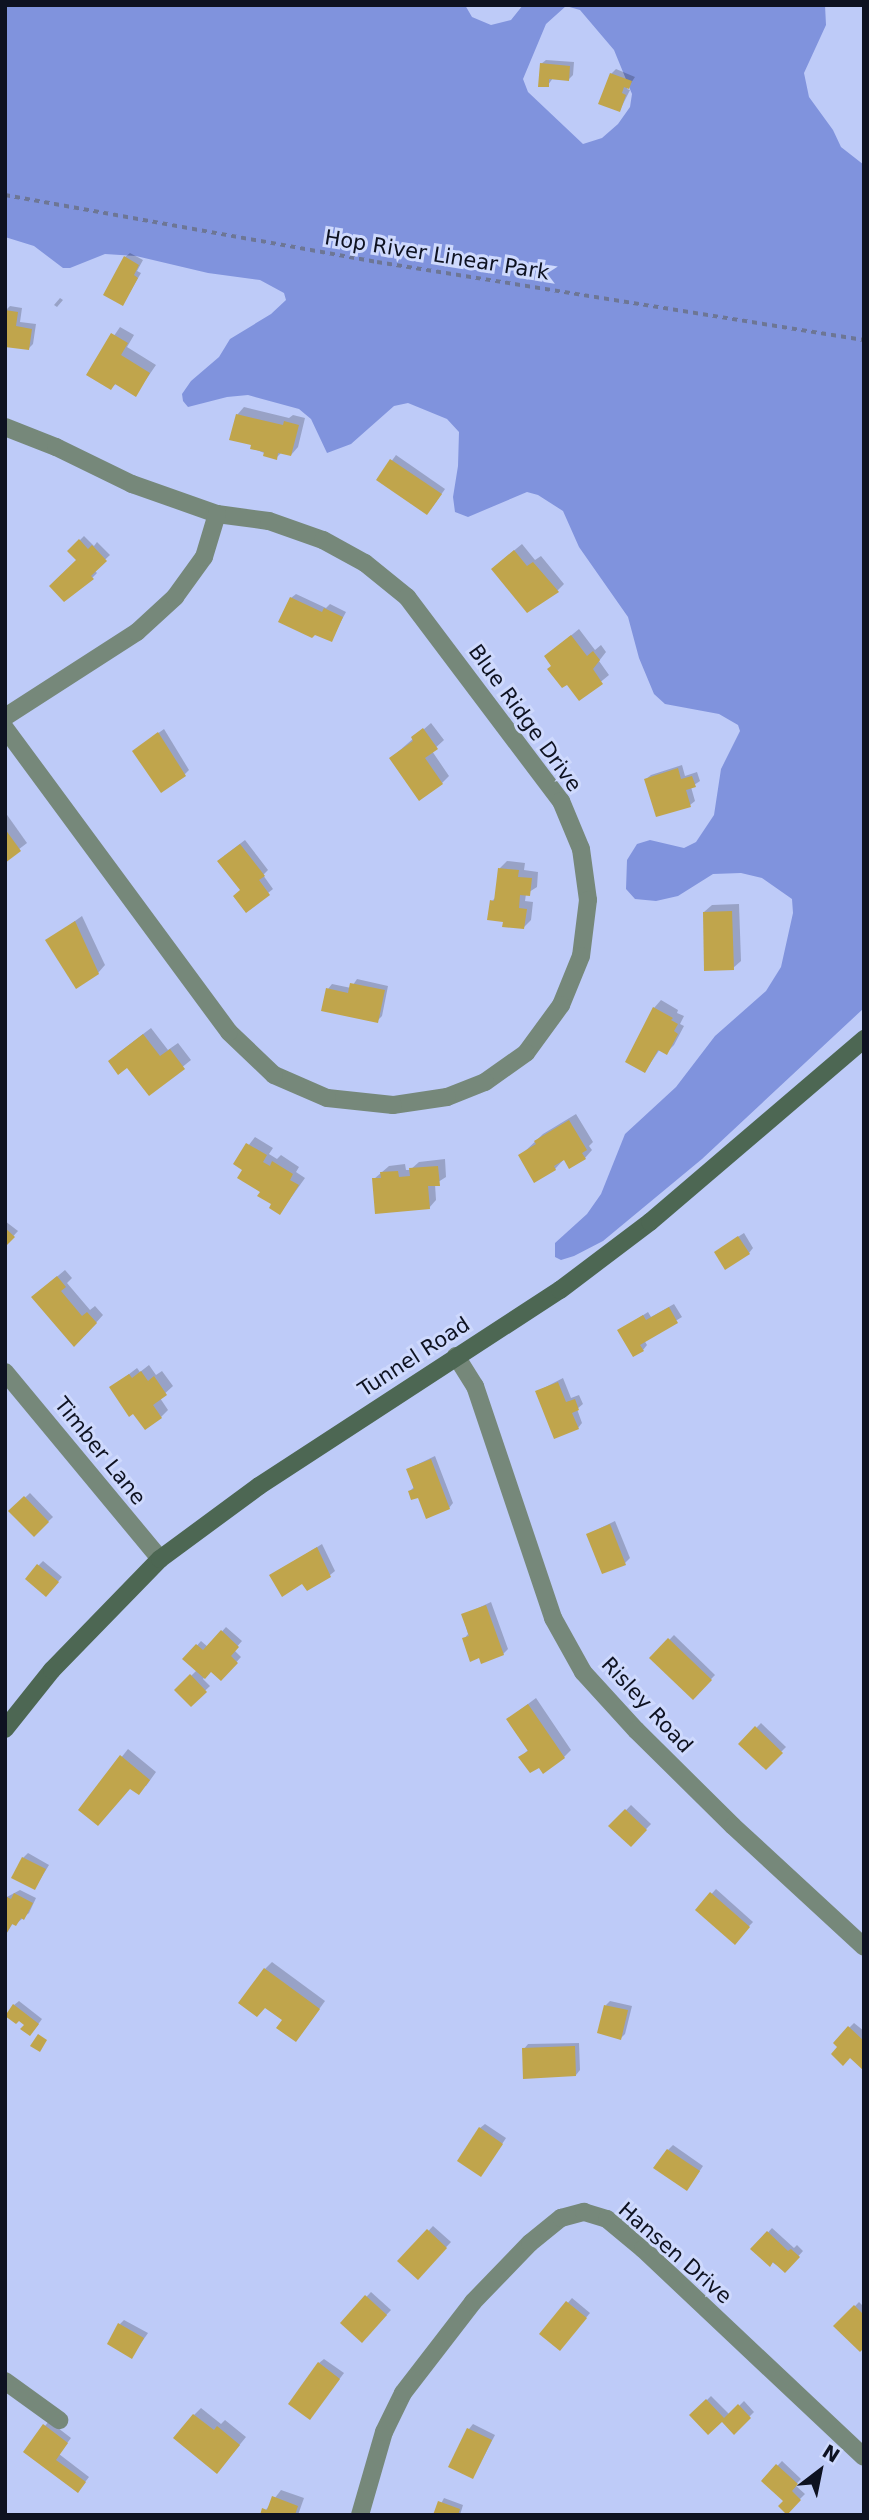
<!DOCTYPE html>
<style>
body{margin:0}
#map{position:relative;width:869px;height:2520px;overflow:hidden;background:#becbf8;font-family:"DejaVu Sans",sans-serif}
div>[style]{position:absolute}
[style*='--x']{left:calc(var(--x)*1px);top:calc(var(--y)*1px);width:calc(var(--w)*1px);rotate:calc(var(--a)*1deg)}
.forest>*{inset:0;background:#8093dd}
.shadow>*{inset:0;background:#0003}
.building>*{inset:0;background:#c0a54c}
.path>*{height:3.5px;margin-top:-1.75px;transform-origin:0;background:repeating-linear-gradient(90deg,#6d7695 0 5px,transparent 0 10px)}
.street>*{height:18px;margin:-9px;padding:0 9px;transform-origin:9px;border-radius:9px;background:#76887a}
.secondary>*{height:18px;margin:-9px;padding:0 9px;transform-origin:9px;border-radius:9px;background:#4d6753}
span{translate:-50% -50%;white-space:nowrap;text-align:center;line-height:1.15;-webkit-text-stroke:6px #ced9fd;paint-order:stroke}
.street-label{font-size:21px;color:#0e1221}
.frame{position:absolute;inset:0;border:7px solid #0e1221;pointer-events:none}
.north{position:absolute;left:785px;top:2436px;width:70px;height:70px;-webkit-text-stroke:5px #ced9fd;paint-order:stroke;rotate:32deg;font-size:19px;font-weight:700;line-height:28px;text-align:center;color:#0e1221}
.north::after{content:'';display:block;margin:auto;width:24px;height:32px;background:#0e1221;clip-path:polygon(50% 0,100% 100%,50% 72%,0 100%)}
</style>
<div id="map">
<div class="forest">
<div style="clip-path:polygon(evenodd,5px 5px,465px 5px,472px 17px,491px 25px,511px 20px,523px 5px,825px 5px,826px 25px,804px 73px,809px 97px,833px 130px,841px 147px,864px 165px,864px 1008px,702px 1159px,603px 1241px,574px 1256px,561px 1260px,555px 1257px,555px 1243px,587px 1214px,601px 1194px,625px 1134px,676px 1087px,715px 1036px,766px 991px,781px 967px,793px 913px,792px 899px,762px 878px,741px 873px,713px 874px,678px 896px,656px 901px,635px 899px,626px 889px,627px 860px,637px 844px,650px 840px,684px 848px,696px 842px,714px 815px,721px 769px,740px 731px,738px 725px,719px 714px,665px 704px,654px 694px,639px 658px,628px 617px,579px 547px,563px 511px,538px 495px,527px 492px,468px 517px,455px 512px,453px 497px,458px 466px,459px 432px,447px 419px,408px 403px,394px 406px,351px 444px,327px 453px,311px 419px,299px 409px,248px 395px,227px 397px,188px 407px,183px 401px,182px 394px,191px 381px,219px 357px,230px 339px,271px 314px,286px 300px,284px 293px,260px 280px,208px 273px,136px 256px,105px 254px,70px 268px,63px 268px,34px 246px,5px 237px,5px 5px,566px 6px,580px 10px,614px 50px,632px 94px,630px 107px,618px 124px,602px 138px,583px 144px,528px 92px,523px 79px,546px 24px,566px 6px)"></div>
</div>
<div class="shadow">
<div style="clip-path:polygon(546px 60px,574px 62px,573px 75px,568px 80px,553px 78px,548px 85px,541px 64px)"></div>
<div style="clip-path:polygon(616px 69px,635px 77px,627px 89px,630px 90px,620px 110px,611px 74px)"></div>
<div style="clip-path:polygon(130px 253px,143px 260px,137px 271px,141px 273px,123px 304px,125px 257px)"></div>
<div style="clip-path:polygon(60px 298px,63px 300px,57px 307px,54px 305px)"></div>
<div style="clip-path:polygon(10px 306px,22px 308px,20px 322px,36px 324px,33px 344px,28px 349px,6px 310px)"></div>
<div style="clip-path:polygon(120px 327px,134px 335px,127px 347px,156px 365px,136px 394px,117px 383px,111px 388px,88px 374px)"></div>
<div style="clip-path:polygon(244px 407px,289px 418px,293px 415px,305px 418px,298px 447px,291px 455px,282px 452px,276px 458px,252px 448px,253px 444px,237px 415px)"></div>
<div style="clip-path:polygon(396px 455px,445px 489px,431px 509px,378px 480px)"></div>
<div style="clip-path:polygon(84px 536px,94px 546px,97px 542px,110px 555px,94px 570px,97px 573px,92px 578px,51px 586px,78px 560px,69px 551px)"></div>
<div style="clip-path:polygon(522px 544px,535px 560px,541px 556px,564px 584px,557px 591px,500px 562px)"></div>
<div style="clip-path:polygon(296px 594px,326px 608px,330px 604px,346px 612px,331px 640px,291px 598px)"></div>
<div style="clip-path:polygon(579px 629px,595px 650px,601px 645px,606px 652px,599px 661px,609px 675px,580px 699px,546px 656px)"></div>
<div style="clip-path:polygon(431px 723px,444px 740px,432px 751px,449px 776px,442px 783px,391px 758px)"></div>
<div style="clip-path:polygon(164px 729px,189px 770px,184px 775px,139px 747px)"></div>
<div style="clip-path:polygon(682px 765px,685px 776px,697px 772px,700px 781px,691px 787px,695px 801px,690px 805px,646px 779px,651px 775px)"></div>
<div style="clip-path:polygon(5px 812px,27px 843px,5px 860px)"></div>
<div style="clip-path:polygon(245px 840px,268px 870px,263px 875px,273px 889px,247px 910px,242px 890px,224px 856px)"></div>
<div style="clip-path:polygon(507px 861px,525px 863px,524px 870px,538px 872px,537px 887px,526px 894px,525px 901px,533px 902px,531px 920px,524px 927px,505px 920px,492px 901px,497px 896px,500px 868px)"></div>
<div style="clip-path:polygon(739px 904px,741px 961px,733px 968px,704px 912px,712px 905px)"></div>
<div style="clip-path:polygon(82px 916px,105px 965px,98px 973px,47px 941px)"></div>
<div style="clip-path:polygon(357px 979px,388px 986px,382px 1016px,377px 1021px,328px 989px,332px 984px,351px 988px)"></div>
<div style="clip-path:polygon(661px 1000px,678px 1010px,677px 1013px,684px 1016px,680px 1024px,684px 1026px,674px 1045px,667px 1052px,660px 1049px,645px 1071px,627px 1061px,654px 1008px)"></div>
<div style="clip-path:polygon(151px 1028px,168px 1050px,178px 1043px,191px 1060px,149px 1094px,117px 1054px)"></div>
<div style="clip-path:polygon(576px 1114px,593px 1142px,589px 1146px,592px 1150px,585px 1158px,565px 1158px,555px 1169px,520px 1156px,543px 1134px)"></div>
<div style="clip-path:polygon(255px 1137px,273px 1148px,269px 1154px,277px 1159px,281px 1155px,299px 1167px,296px 1172px,305px 1178px,280px 1213px,244px 1169px,235px 1163px)"></div>
<div style="clip-path:polygon(445px 1159px,446px 1177px,435px 1184px,436px 1200px,429px 1208px,374px 1179px,389px 1166px,405px 1164px,406px 1170px,410px 1170px,419px 1162px)"></div>
<div style="clip-path:polygon(5px 1221px,18px 1231px,5px 1245px)"></div>
<div style="clip-path:polygon(744px 1233px,753px 1248px,749px 1253px,721px 1248px)"></div>
<div style="clip-path:polygon(65px 1270px,72px 1278px,67px 1283px,90px 1310px,95px 1306px,103px 1315px,85px 1335px,41px 1290px)"></div>
<div style="clip-path:polygon(674px 1304px,682px 1317px,644px 1340px,647px 1345px,643px 1350px,620px 1330px,648px 1312px,651px 1317px)"></div>
<div style="clip-path:polygon(149px 1365px,156px 1375px,162px 1371px,173px 1386px,160px 1398px,168px 1410px,161px 1417px,111px 1388px,137px 1368px,140px 1372px)"></div>
<div style="clip-path:polygon(563px 1378px,571px 1398px,579px 1395px,583px 1404px,577px 1409px,582px 1423px,578px 1428px,538px 1391px)"></div>
<div style="clip-path:polygon(435px 1456px,453px 1503px,449px 1508px,410px 1491px,415px 1486px,408px 1469px)"></div>
<div style="clip-path:polygon(30px 1493px,53px 1517px,34px 1535px,11px 1511px)"></div>
<div style="clip-path:polygon(615px 1521px,630px 1558px,625px 1563px,588px 1534px)"></div>
<div style="clip-path:polygon(322px 1544px,335px 1571px,330px 1575px,303px 1582px,271px 1576px)"></div>
<div style="clip-path:polygon(43px 1561px,62px 1577px,50px 1591px,38px 1566px)"></div>
<div style="clip-path:polygon(491px 1602px,508px 1649px,503px 1654px,464px 1639px,468px 1634px,463px 1615px)"></div>
<div style="clip-path:polygon(226px 1627px,242px 1641px,234px 1650px,241px 1657px,221px 1679px,211px 1670px,203px 1679px,210px 1686px,191px 1704px,177px 1690px,197px 1670px,185px 1659px,201px 1641px,208px 1647px)"></div>
<div style="clip-path:polygon(674px 1635px,715px 1675px,693px 1698px,652px 1658px)"></div>
<div style="clip-path:polygon(536px 1698px,571px 1750px,564px 1757px,539px 1765px,521px 1757px,529px 1749px,508px 1719px)"></div>
<div style="clip-path:polygon(761px 1723px,786px 1747px,765px 1768px,741px 1744px)"></div>
<div style="clip-path:polygon(128px 1749px,156px 1772px,146px 1786px,131px 1787px,80px 1810px)"></div>
<div style="clip-path:polygon(631px 1805px,651px 1824px,631px 1845px,611px 1826px)"></div>
<div style="clip-path:polygon(28px 1853px,49px 1865px,35px 1888px,23px 1858px)"></div>
<div style="clip-path:polygon(716px 1889px,753px 1922px,734px 1942px,697px 1910px)"></div>
<div style="clip-path:polygon(20px 1890px,36px 1898px,29px 1913px,16px 1924px,13px 1923px,5px 1936px,5px 1898px)"></div>
<div style="clip-path:polygon(272px 1962px,325px 2001px,302px 2033px,284px 2020px,265px 1969px)"></div>
<div style="clip-path:polygon(19px 2001px,42px 2019px,34px 2030px,14px 2005px)"></div>
<div style="clip-path:polygon(610px 2001px,632px 2006px,625px 2034px,621px 2038px,606px 2005px)"></div>
<div style="clip-path:polygon(854px 2023px,864px 2031px,864px 2068px,835px 2042px)"></div>
<div style="clip-path:polygon(579px 2043px,580px 2070px,576px 2075px,524px 2049px,528px 2044px)"></div>
<div style="clip-path:polygon(485px 2124px,506px 2138px,485px 2170px,480px 2128px)"></div>
<div style="clip-path:polygon(673px 2145px,703px 2166px,691px 2184px,668px 2150px)"></div>
<div style="clip-path:polygon(433px 2226px,451px 2242px,418px 2277px,400px 2261px)"></div>
<div style="clip-path:polygon(772px 2228px,794px 2248px,797px 2245px,803px 2251px,785px 2271px,753px 2249px)"></div>
<div style="clip-path:polygon(371px 2292px,391px 2310px,362px 2341px,342px 2323px)"></div>
<div style="clip-path:polygon(572px 2298px,590px 2313px,564px 2344px,541px 2334px)"></div>
<div style="clip-path:polygon(859px 2302px,864px 2307px,864px 2345px,836px 2326px)"></div>
<div style="clip-path:polygon(124px 2320px,148px 2333px,132px 2356px,120px 2324px)"></div>
<div style="clip-path:polygon(324px 2359px,344px 2373px,314px 2413px,319px 2363px)"></div>
<div style="clip-path:polygon(711px 2396px,730px 2415px,744px 2401px,754px 2412px,734px 2432px,722px 2420px,692px 2415px)"></div>
<div style="clip-path:polygon(201px 2408px,221px 2424px,225px 2420px,246px 2437px,224px 2464px,194px 2415px)"></div>
<div style="clip-path:polygon(49px 2421px,71px 2438px,59px 2454px,89px 2477px,82px 2486px,25px 2451px)"></div>
<div style="clip-path:polygon(473px 2424px,495px 2435px,473px 2477px,469px 2429px)"></div>
<div style="clip-path:polygon(782px 2461px,801px 2479px,795px 2485px,805px 2494px,787px 2512px,785px 2501px,763px 2481px)"></div>
<div style="clip-path:polygon(281px 2490px,304px 2498px,298px 2515px,262px 2515px)"></div>
<div style="clip-path:polygon(444px 2498px,463px 2505px,460px 2515px,435px 2515px)"></div>
</div>
<div class="building">
<div style="clip-path:polygon(540px 63px,570px 66px,569px 81px,549px 79px,549px 87px,538px 87px)"></div>
<div style="clip-path:polygon(610px 73px,632px 81px,629px 89px,624px 87px,622px 93px,626px 95px,620px 112px,598px 104px)"></div>
<div style="clip-path:polygon(124px 256px,139px 265px,134px 275px,138px 278px,123px 306px,103px 295px)"></div>
<div style="clip-path:polygon(5px 310px,18px 312px,16px 326px,32px 329px,29px 350px,5px 347px)"></div>
<div style="clip-path:polygon(111px 333px,128px 343px,121px 355px,150px 373px,136px 397px,115px 384px,111px 390px,86px 375px)"></div>
<div style="clip-path:polygon(236px 414px,283px 425px,284px 421px,299px 425px,291px 456px,278px 453px,277px 460px,263px 456px,264px 452px,250px 449px,251px 445px,229px 440px)"></div>
<div style="clip-path:polygon(390px 459px,442px 494px,427px 515px,376px 480px)"></div>
<div style="clip-path:polygon(79px 539px,88px 549px,92px 545px,107px 561px,91px 576px,94px 579px,64px 602px,49px 586px,76px 560px,67px 551px)"></div>
<div style="clip-path:polygon(514px 550px,527px 566px,533px 562px,559px 592px,527px 613px,491px 569px)"></div>
<div style="clip-path:polygon(290px 597px,322px 612px,324px 608px,343px 617px,332px 642px,315px 635px,312px 638px,278px 622px)"></div>
<div style="clip-path:polygon(571px 635px,587px 656px,593px 651px,600px 660px,593px 669px,603px 684px,579px 701px,567px 685px,562px 688px,547px 669px,551px 666px,544px 656px)"></div>
<div style="clip-path:polygon(423px 728px,438px 749px,425px 758px,443px 784px,419px 801px,389px 758px,413px 741px,411px 737px)"></div>
<div style="clip-path:polygon(158px 732px,186px 776px,161px 793px,132px 751px)"></div>
<div style="clip-path:polygon(678px 768px,681px 779px,692px 776px,696px 787px,686px 790px,691px 807px,656px 817px,644px 779px)"></div>
<div style="clip-path:polygon(5px 829px,21px 851px,5px 863px)"></div>
<div style="clip-path:polygon(240px 844px,265px 876px,259px 880px,270px 895px,246px 913px,233px 896px,240px 890px,217px 861px)"></div>
<div style="clip-path:polygon(498px 868px,519px 870px,518px 877px,532px 878px,530px 896px,520px 895px,519px 908px,527px 909px,524px 929px,502px 927px,503px 922px,487px 920px,490px 900px,494px 901px)"></div>
<div style="clip-path:polygon(732px 911px,734px 970px,704px 971px,703px 912px)"></div>
<div style="clip-path:polygon(75px 921px,99px 974px,76px 989px,45px 940px)"></div>
<div style="clip-path:polygon(350px 983px,385px 990px,378px 1023px,321px 1011px,326px 988px,348px 993px)"></div>
<div style="clip-path:polygon(653px 1007px,673px 1018px,671px 1020px,678px 1024px,674px 1031px,678px 1034px,667px 1055px,658px 1050px,645px 1073px,625px 1062px)"></div>
<div style="clip-path:polygon(143px 1034px,160px 1056px,170px 1049px,185px 1069px,149px 1096px,127px 1068px,118px 1075px,108px 1061px)"></div>
<div style="clip-path:polygon(569px 1120px,587px 1150px,582px 1153px,586px 1159px,569px 1169px,564px 1160px,554px 1166px,556px 1170px,534px 1183px,518px 1155px,536px 1144px,534px 1141px)"></div>
<div style="clip-path:polygon(246px 1143px,267px 1155px,263px 1162px,270px 1166px,272px 1161px,293px 1174px,290px 1180px,299px 1185px,280px 1215px,269px 1208px,271px 1204px,257px 1196px,260px 1192px,237px 1178px,242px 1170px,233px 1164px)"></div>
<div style="clip-path:polygon(438px 1166px,440px 1186px,428px 1186px,430px 1209px,375px 1214px,372px 1178px,381px 1178px,380px 1172px,398px 1171px,399px 1177px,410px 1176px,409px 1168px)"></div>
<div style="clip-path:polygon(5px 1228px,15px 1237px,5px 1247px)"></div>
<div style="clip-path:polygon(738px 1236px,750px 1254px,725px 1270px,714px 1252px)"></div>
<div style="clip-path:polygon(57px 1276px,66px 1287px,61px 1291px,82px 1316px,87px 1312px,97px 1323px,74px 1347px,31px 1297px)"></div>
<div style="clip-path:polygon(669px 1307px,678px 1323px,640px 1345px,644px 1351px,633px 1357px,617px 1330px,643px 1315px,646px 1320px)"></div>
<div style="clip-path:polygon(141px 1371px,148px 1381px,154px 1376px,167px 1395px,153px 1405px,162px 1418px,145px 1430px,133px 1414px,129px 1417px,109px 1387px,129px 1374px,132px 1378px)"></div>
<div style="clip-path:polygon(558px 1382px,566px 1402px,575px 1399px,579px 1410px,572px 1413px,579px 1429px,554px 1439px,535px 1391px)"></div>
<div style="clip-path:polygon(431px 1459px,450px 1509px,426px 1519px,418px 1498px,411px 1500px,408px 1491px,414px 1489px,406px 1469px)"></div>
<div style="clip-path:polygon(24px 1496px,49px 1522px,34px 1537px,8px 1511px)"></div>
<div style="clip-path:polygon(610px 1524px,626px 1565px,602px 1574px,586px 1534px)"></div>
<div style="clip-path:polygon(317px 1547px,331px 1577px,307px 1591px,302px 1584px,282px 1597px,269px 1575px)"></div>
<div style="clip-path:polygon(37px 1564px,59px 1582px,46px 1597px,25px 1579px)"></div>
<div style="clip-path:polygon(486px 1605px,504px 1655px,481px 1664px,479px 1658px,470px 1662px,462px 1638px,469px 1636px,461px 1614px)"></div>
<div style="clip-path:polygon(221px 1630px,239px 1647px,231px 1656px,238px 1663px,221px 1681px,211px 1672px,205px 1679px,182px 1659px,196px 1644px,203px 1650px)"></div>
<div style="clip-path:polygon(668px 1638px,712px 1680px,693px 1700px,649px 1658px)"></div>
<div style="clip-path:polygon(190px 1674px,207px 1692px,191px 1707px,174px 1690px)"></div>
<div style="clip-path:polygon(528px 1704px,565px 1758px,543px 1774px,539px 1768px,530px 1773px,518px 1757px,528px 1751px,506px 1719px)"></div>
<div style="clip-path:polygon(755px 1726px,783px 1753px,766px 1770px,738px 1744px)"></div>
<div style="clip-path:polygon(120px 1755px,150px 1780px,139px 1795px,130px 1789px,98px 1826px,78px 1810px)"></div>
<div style="clip-path:polygon(625px 1809px,647px 1830px,631px 1847px,608px 1826px)"></div>
<div style="clip-path:polygon(22px 1857px,46px 1869px,35px 1890px,11px 1878px)"></div>
<div style="clip-path:polygon(710px 1892px,750px 1927px,735px 1945px,695px 1910px)"></div>
<div style="clip-path:polygon(14px 1893px,33px 1903px,24px 1920px,21px 1918px,16px 1926px,12px 1924px,5px 1936px,5px 1896px,11px 1899px)"></div>
<div style="clip-path:polygon(264px 1968px,320px 2009px,296px 2042px,276px 2028px,282px 2020px,265px 2008px,257px 2017px,238px 2003px)"></div>
<div style="clip-path:polygon(13px 2004px,39px 2024px,30px 2036px,20px 2029px,24px 2025px,19px 2021px,16px 2024px,5px 2016px)"></div>
<div style="clip-path:polygon(604px 2005px,628px 2010px,621px 2040px,597px 2033px)"></div>
<div style="clip-path:polygon(848px 2026px,864px 2041px,864px 2071px,850px 2058px,843px 2066px,831px 2054px,837px 2047px,833px 2043px)"></div>
<div style="clip-path:polygon(38px 2034px,47px 2040px,40px 2052px,30px 2046px)"></div>
<div style="clip-path:polygon(575px 2046px,576px 2076px,523px 2079px,522px 2048px)"></div>
<div style="clip-path:polygon(479px 2127px,503px 2144px,481px 2177px,457px 2161px)"></div>
<div style="clip-path:polygon(667px 2149px,700px 2171px,687px 2191px,653px 2168px)"></div>
<div style="clip-path:polygon(427px 2229px,447px 2248px,418px 2280px,397px 2261px)"></div>
<div style="clip-path:polygon(767px 2231px,788px 2251px,791px 2249px,800px 2257px,785px 2273px,773px 2262px,770px 2267px,750px 2249px)"></div>
<div style="clip-path:polygon(365px 2295px,387px 2315px,362px 2343px,340px 2323px)"></div>
<div style="clip-path:polygon(566px 2301px,587px 2318px,560px 2351px,539px 2334px)"></div>
<div style="clip-path:polygon(854px 2305px,864px 2315px,864px 2348px,860px 2352px,833px 2326px)"></div>
<div style="clip-path:polygon(118px 2323px,144px 2338px,132px 2359px,107px 2344px)"></div>
<div style="clip-path:polygon(318px 2362px,340px 2379px,310px 2420px,288px 2404px)"></div>
<div style="clip-path:polygon(706px 2399px,724px 2418px,738px 2404px,751px 2418px,734px 2435px,722px 2422px,708px 2435px,689px 2415px)"></div>
<div style="clip-path:polygon(193px 2414px,214px 2430px,217px 2426px,240px 2445px,217px 2474px,173px 2438px)"></div>
<div style="clip-path:polygon(43px 2424px,68px 2443px,56px 2460px,86px 2482px,78px 2493px,23px 2452px)"></div>
<div style="clip-path:polygon(467px 2428px,492px 2440px,473px 2479px,448px 2467px)"></div>
<div style="clip-path:polygon(776px 2464px,798px 2484px,792px 2491px,801px 2500px,787px 2515px,778px 2506px,783px 2501px,761px 2481px)"></div>
<div style="clip-path:polygon(272px 2496px,298px 2506px,295px 2515px,260px 2515px,262px 2508px,267px 2510px)"></div>
<div style="clip-path:polygon(438px 2501px,460px 2509px,458px 2515px,433px 2515px)"></div>
</div>
<div class="path">
<div style="--x:5;--y:195;--w:378;--a:10.2"></div>
<div style="--x:377;--y:262;--w:493;--a:9.1"></div>
</div>
<div class="street">
<div style="--x:5;--y:427;--w:55;--a:21.4"></div>
<div style="--x:56;--y:447;--w:85;--a:26"></div>
<div style="--x:132;--y:484;--w:90;--a:19.4"></div>
<div style="--x:217;--y:514;--w:52;--a:7.7"></div>
<div style="--x:269;--y:521;--w:57;--a:19.4"></div>
<div style="--x:323;--y:540;--w:48;--a:28.7"></div>
<div style="--x:365;--y:563;--w:54;--a:39"></div>
<div style="--x:407;--y:597;--w:256;--a:53"></div>
<div style="--x:561;--y:801;--w:52;--a:67.4"></div>
<div style="--x:581;--y:849;--w:51;--a:82.2"></div>
<div style="--x:588;--y:900;--w:56;--a:97.1"></div>
<div style="--x:581;--y:956;--w:53;--a:112.2"></div>
<div style="--x:561;--y:1005;--w:59;--a:126.1"></div>
<div style="--x:526;--y:1053;--w:50;--a:144.7"></div>
<div style="--x:485;--y:1082;--w:41;--a:158.5"></div>
<div style="--x:447;--y:1097;--w:55;--a:171.6"></div>
<div style="--x:393;--y:1105;--w:66;--a:-173.9"></div>
<div style="--x:327;--y:1098;--w:58;--a:-156.5"></div>
<div style="--x:274;--y:1075;--w:62;--a:-136.3"></div>
<div style="--x:229;--y:1032;--w:378;--a:-126.4"></div>
<div style="--x:5;--y:717;--w:157;--a:-32.8"></div>
<div style="--x:137;--y:632;--w:52;--a:-42.6"></div>
<div style="--x:175;--y:597;--w:49;--a:-54.1"></div>
<div style="--x:204;--y:557;--w:45;--a:-73.2"></div>
<div style="--x:456;--y:1356;--w:36;--a:58"></div>
<div style="--x:475;--y:1386;--w:245;--a:71.4"></div>
<div style="--x:553;--y:1618;--w:62;--a:60.9"></div>
<div style="--x:583;--y:1672;--w:79;--a:47.6"></div>
<div style="--x:636;--y:1730;--w:136;--a:44.7"></div>
<div style="--x:733;--y:1826;--w:178;--a:42.7"></div>
<div style="--x:5;--y:1372;--w:243;--a:50.3"></div>
<div style="--x:5;--y:2381;--w:67;--a:35.8"></div>
<div style="--x:360;--y:2515;--w:86;--a:-73.9"></div>
<div style="--x:384;--y:2432;--w:43;--a:-64"></div>
<div style="--x:403;--y:2393;--w:115;--a:-52.4"></div>
<div style="--x:473;--y:2302;--w:82;--a:-46"></div>
<div style="--x:530;--y:2243;--w:40;--a:-39"></div>
<div style="--x:561;--y:2218;--w:24;--a:-15"></div>
<div style="--x:584;--y:2212;--w:24;--a:17"></div>
<div style="--x:607;--y:2219;--w:47;--a:39.8"></div>
<div style="--x:643;--y:2249;--w:303;--a:43.3"></div>
</div>
<div class="secondary">
<div style="--x:5;--y:1729;--w:75;--a:-51.5"></div>
<div style="--x:52;--y:1670;--w:155;--a:-45.8"></div>
<div style="--x:160;--y:1559;--w:123;--a:-36.4"></div>
<div style="--x:259;--y:1486;--w:359;--a:-33.1"></div>
<div style="--x:560;--y:1290;--w:113;--a:-37.1"></div>
<div style="--x:650;--y:1222;--w:282;--a:-40.5"></div>
</div>
<div class="street-label">
<span style="left:437px;top:255px;rotate:9deg">Hop River Linear Park</span>
<span style="left:525px;top:718px;rotate:54deg">Blue Ridge Drive</span>
<span style="left:414px;top:1357px;rotate:-33deg">Tunnel Road</span>
<span style="left:100px;top:1451px;rotate:51deg">Timber Lane</span>
<span style="left:647px;top:1705px;rotate:47deg">Risley Road</span>
<span style="left:675px;top:2253px;rotate:41deg">Hansen Drive</span>
</div>
<div class="frame"></div>
<div class="north">N</div>
</div>
